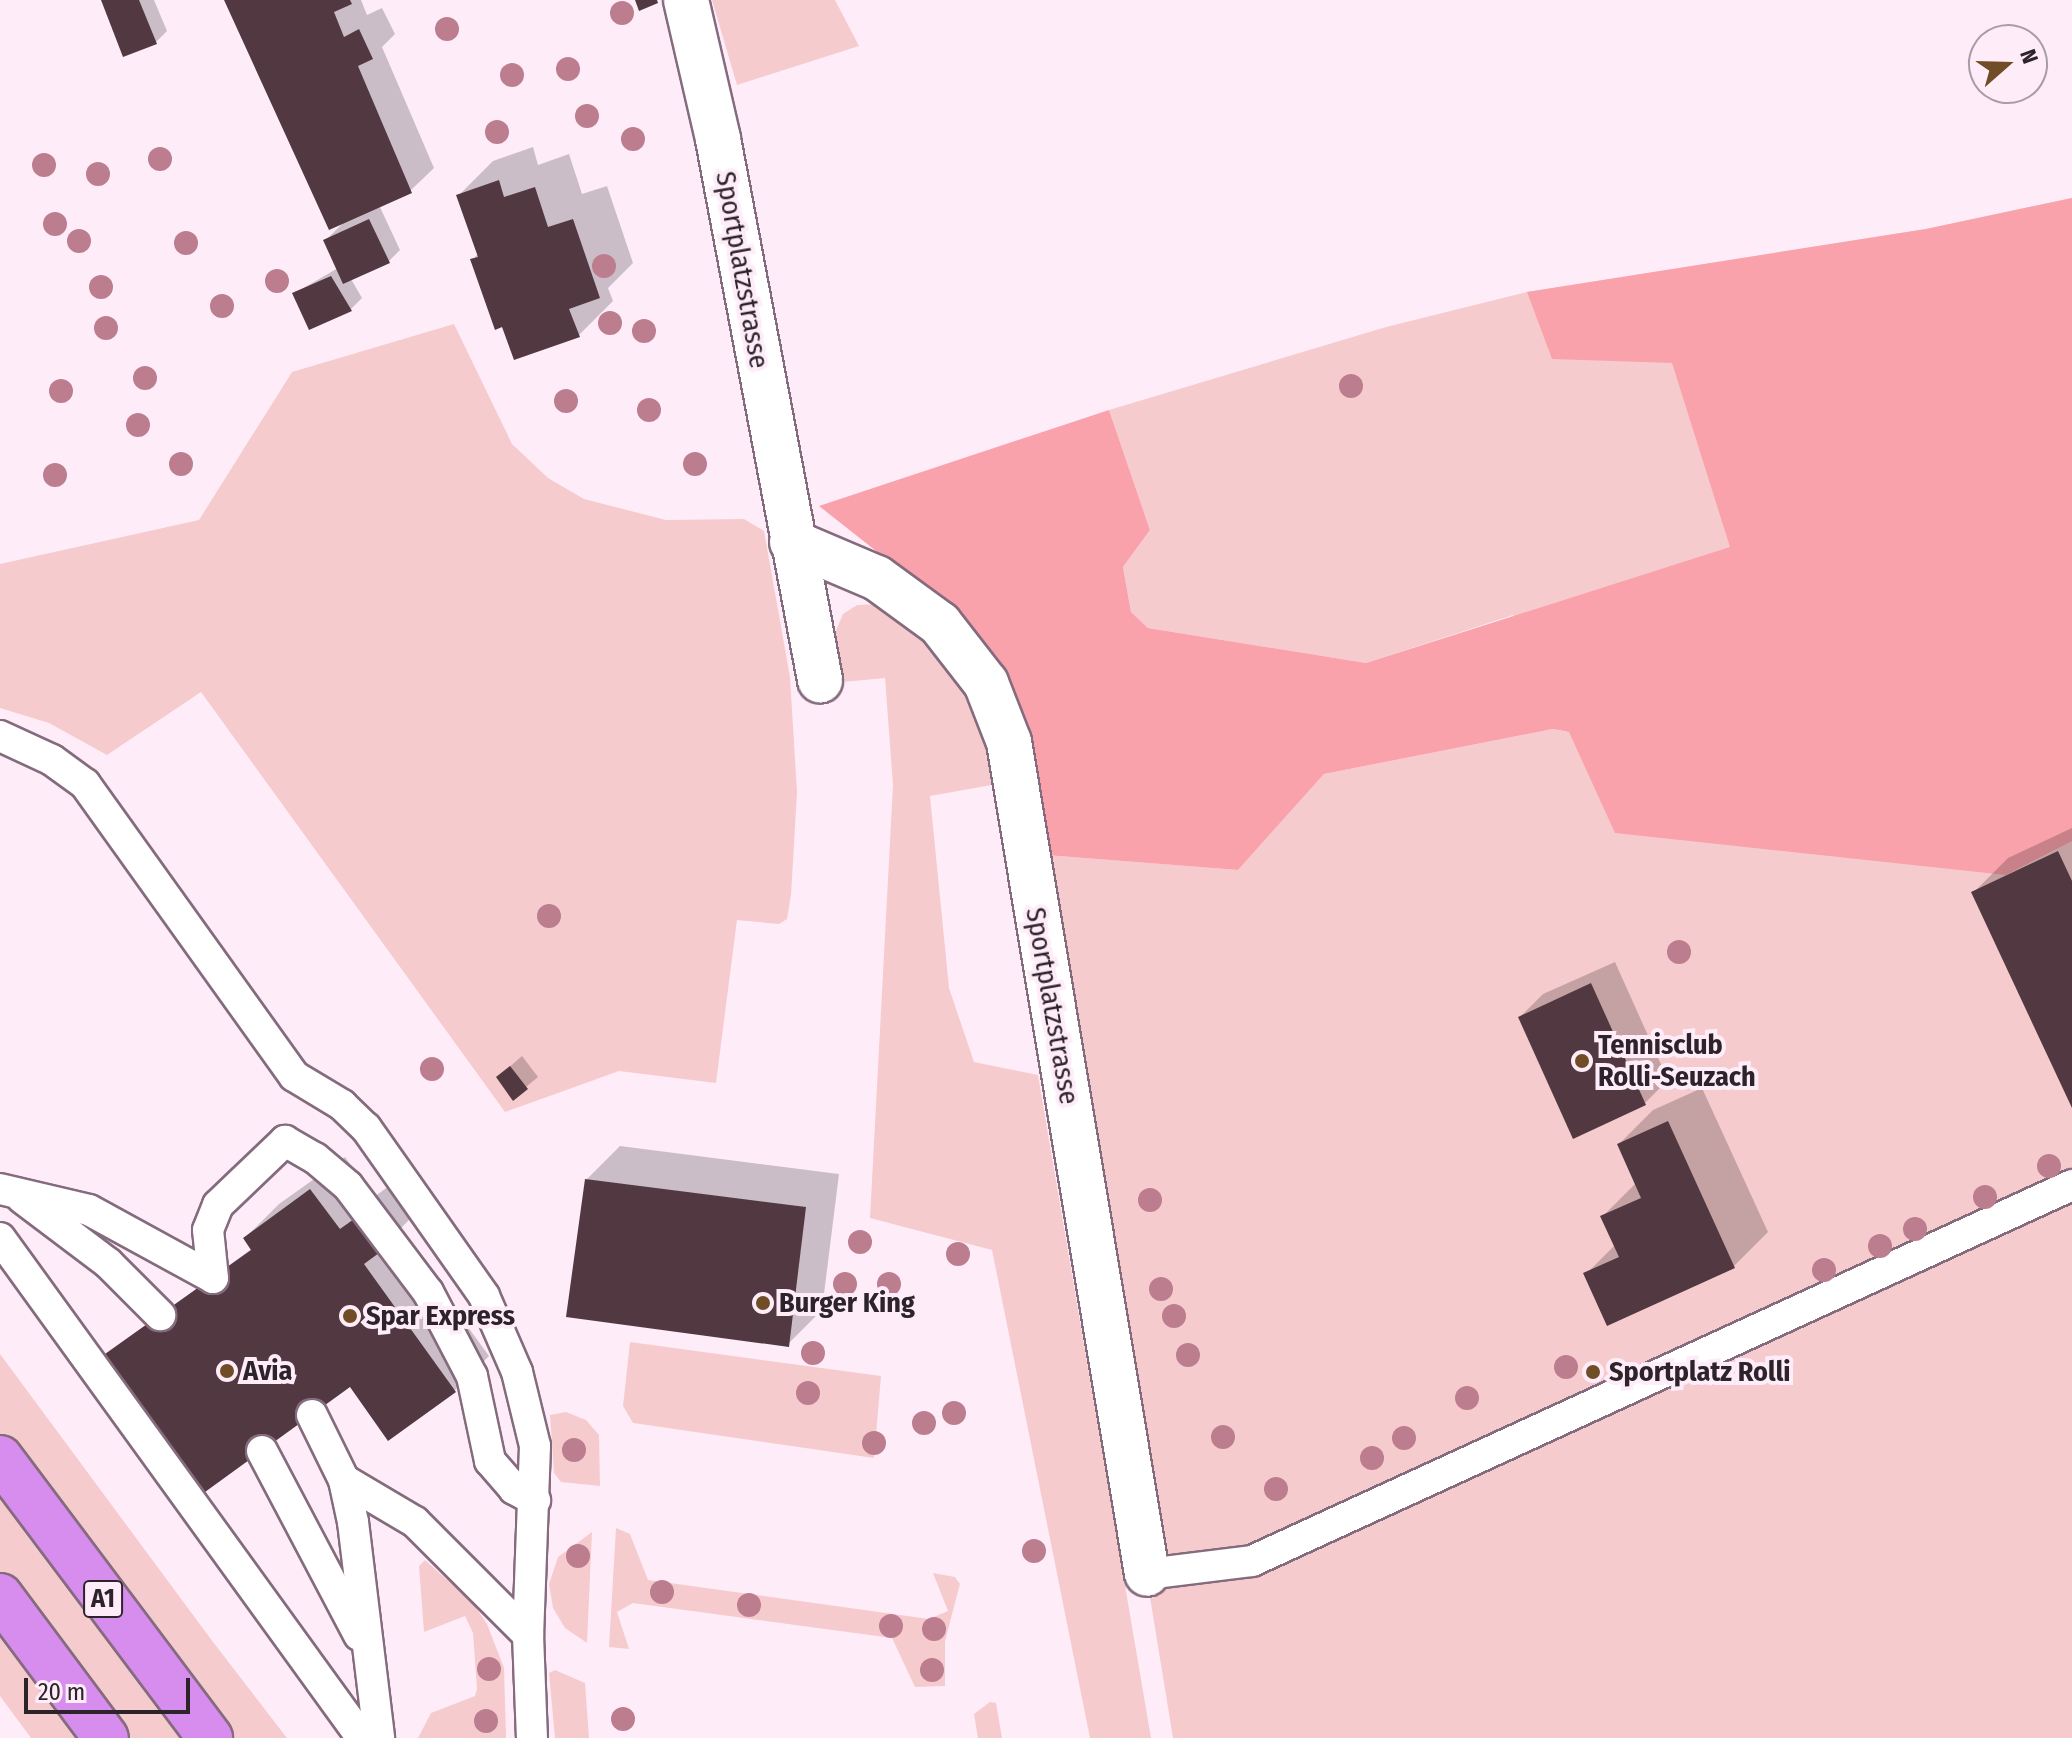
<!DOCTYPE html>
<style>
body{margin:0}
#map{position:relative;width:2072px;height:1738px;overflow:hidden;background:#feedf9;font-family:"Fira Sans Condensed",sans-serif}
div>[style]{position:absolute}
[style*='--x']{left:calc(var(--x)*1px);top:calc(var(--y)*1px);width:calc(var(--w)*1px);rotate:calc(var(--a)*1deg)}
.green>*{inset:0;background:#f6cbce}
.forest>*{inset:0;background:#faa2ab}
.shadow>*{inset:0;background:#0003}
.building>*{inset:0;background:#513841}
.roads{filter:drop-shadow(2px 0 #846b7d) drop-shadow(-2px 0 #846b7d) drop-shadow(0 2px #846b7d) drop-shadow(0 -2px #846b7d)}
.lane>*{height:30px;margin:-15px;padding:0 15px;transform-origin:15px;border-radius:15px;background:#fff}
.street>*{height:44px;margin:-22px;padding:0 22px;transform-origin:22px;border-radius:22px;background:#fff}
.highway>*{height:44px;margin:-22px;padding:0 22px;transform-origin:22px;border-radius:22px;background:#d78dee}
.trees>*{width:24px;height:24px;margin:-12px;border-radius:50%;background:#bc7d8f}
.dots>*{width:22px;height:22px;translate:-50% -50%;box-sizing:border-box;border:4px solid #feedf9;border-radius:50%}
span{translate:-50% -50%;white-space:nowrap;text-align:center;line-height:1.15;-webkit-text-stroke:8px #feedf9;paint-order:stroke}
.shield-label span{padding:2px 6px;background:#feedf9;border:2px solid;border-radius:6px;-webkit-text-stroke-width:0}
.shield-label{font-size:26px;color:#2d232b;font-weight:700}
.street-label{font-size:28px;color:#2d232b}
.poi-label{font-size:28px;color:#2d232b;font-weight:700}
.left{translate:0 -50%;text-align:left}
.north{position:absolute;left:1968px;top:24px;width:80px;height:80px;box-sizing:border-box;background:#feedf9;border:2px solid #aa9ca7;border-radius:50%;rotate:70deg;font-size:22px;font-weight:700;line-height:32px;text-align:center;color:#2d232b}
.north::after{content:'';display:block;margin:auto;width:28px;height:36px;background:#704d26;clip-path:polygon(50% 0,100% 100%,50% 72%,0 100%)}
.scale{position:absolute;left:24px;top:1678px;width:166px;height:36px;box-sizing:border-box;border:4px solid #2d232b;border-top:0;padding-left:10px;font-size:24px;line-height:28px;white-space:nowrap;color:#2d232b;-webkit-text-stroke:6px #feedf9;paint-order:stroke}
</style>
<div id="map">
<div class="green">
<div style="clip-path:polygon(712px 0,835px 0,859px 46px,737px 85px)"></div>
<div style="clip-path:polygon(2072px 198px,2072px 1738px,1173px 1738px,1080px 1169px,1047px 855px,1238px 870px,1324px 774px,1553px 729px,1567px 732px,1513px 615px,1366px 663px,1148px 628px,1131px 612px,1123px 567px,1150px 530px,1109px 410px,1386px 327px,1527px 292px,1926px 229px)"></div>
<div style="clip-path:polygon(454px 324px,512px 444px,548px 478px,584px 499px,666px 520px,744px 519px,764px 531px,790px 677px,797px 792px,791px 895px,787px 919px,779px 924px,737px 920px,716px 1083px,619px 1071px,505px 1112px,201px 692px,107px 755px,49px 723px,0 708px,0 564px,199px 520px,292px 372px)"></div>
<div style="clip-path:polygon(879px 604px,947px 658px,984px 724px,997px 784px,930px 796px,949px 988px,974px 1062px,1038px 1075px,1151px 1738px,1090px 1738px,992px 1250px,870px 1218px,893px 785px,885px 678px,843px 682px,835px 633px,843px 614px,857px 605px)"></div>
<div style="clip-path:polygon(630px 1342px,881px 1376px,874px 1458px,633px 1423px,623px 1406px)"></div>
<div style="clip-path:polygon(0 1354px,213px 1642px,287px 1738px,31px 1738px,0 1696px)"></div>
<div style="clip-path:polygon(566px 1412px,586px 1420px,599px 1435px,600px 1486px,561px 1482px,554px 1473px,550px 1415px)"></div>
<div style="clip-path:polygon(616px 1528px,630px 1534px,648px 1580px,929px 1619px,948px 1611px,933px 1573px,955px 1577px,960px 1584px,945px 1641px,945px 1686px,915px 1687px,892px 1638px,633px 1603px,617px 1612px,629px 1649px,609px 1647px)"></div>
<div style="clip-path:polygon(592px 1532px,587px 1643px,565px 1628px,553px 1608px,549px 1584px,558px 1557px)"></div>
<div style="clip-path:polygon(425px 1560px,473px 1603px,487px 1624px,504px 1668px,506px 1738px,418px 1738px,431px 1713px,475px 1696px,477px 1689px,473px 1633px,465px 1616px,424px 1632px,419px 1566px)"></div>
<div style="clip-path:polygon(555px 1670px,585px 1683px,589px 1738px,555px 1738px,549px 1673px)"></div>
<div style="clip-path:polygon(990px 1702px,996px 1703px,1002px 1738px,978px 1738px,974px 1714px)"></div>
</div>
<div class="forest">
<div style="clip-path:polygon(2072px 198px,2072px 841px,2006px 875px,1615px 833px,1569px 732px,1553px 729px,1324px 774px,1238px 870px,1046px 855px,1008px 684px,987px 648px,946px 606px,819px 506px,1109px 410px,1150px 530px,1123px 567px,1131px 612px,1148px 628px,1366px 663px,1730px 547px,1672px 363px,1552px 359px,1527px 292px,1926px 229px)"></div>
</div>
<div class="shadow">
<div style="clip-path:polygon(103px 0,154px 0,167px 31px,156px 42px)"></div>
<div style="clip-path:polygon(226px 0,361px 0,367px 15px,382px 8px,395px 34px,382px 47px,434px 168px,410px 191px,379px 205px,400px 250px,389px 261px,351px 279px,362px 298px,351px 309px,295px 293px,338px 268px,326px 240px,344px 222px)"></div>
<div style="clip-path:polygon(533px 147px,538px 165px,569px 154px,582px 194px,607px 186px,633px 263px,608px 288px,613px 301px,579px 335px,503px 325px,472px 260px,479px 253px,459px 195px,493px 161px)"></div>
<div style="clip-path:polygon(2072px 828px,2072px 1104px,1974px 892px,2008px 858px)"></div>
<div style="clip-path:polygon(1615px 962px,1668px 1080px,1645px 1103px,1574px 1136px,1520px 1017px,1543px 994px)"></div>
<div style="clip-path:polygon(522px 1056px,538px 1077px,513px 1098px,498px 1077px)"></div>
<div style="clip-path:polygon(1702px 1088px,1768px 1232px,1734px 1266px,1586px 1274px,1615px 1245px,1602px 1217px,1636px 1183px,1619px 1144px,1653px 1110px)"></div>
<div style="clip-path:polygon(620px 1146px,839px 1174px,822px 1310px,788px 1344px,586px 1180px)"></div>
<div style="clip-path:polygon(345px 1157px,374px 1197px,389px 1186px,411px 1218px,398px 1231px,489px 1356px,455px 1390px,389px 1438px,350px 1385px,107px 1354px,253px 1248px,245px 1238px,279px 1204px)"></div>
</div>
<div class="building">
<div style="clip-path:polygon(101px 0,139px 0,157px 44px,123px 57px)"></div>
<div style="clip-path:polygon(224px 0,350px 0,352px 4px,334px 12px,344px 37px,359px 29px,373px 59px,358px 66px,412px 193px,329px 230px)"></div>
<div style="clip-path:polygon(635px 0,657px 0,658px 3px,639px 11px)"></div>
<div style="clip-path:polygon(499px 180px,504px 197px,535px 187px,548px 227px,573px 219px,600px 298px,569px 309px,580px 337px,514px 360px,502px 327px,495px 330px,470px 259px,478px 257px,456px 195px)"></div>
<div style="clip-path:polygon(369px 219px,390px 263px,343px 284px,323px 240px)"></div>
<div style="clip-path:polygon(331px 276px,352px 311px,309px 330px,292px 293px)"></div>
<div style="clip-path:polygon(2058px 851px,2072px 881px,2072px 1108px,1971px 892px)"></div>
<div style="clip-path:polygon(1591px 983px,1646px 1105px,1573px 1139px,1518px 1017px)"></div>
<div style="clip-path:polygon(510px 1066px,528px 1089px,513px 1101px,496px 1077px)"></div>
<div style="clip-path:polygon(1668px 1121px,1735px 1268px,1607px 1326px,1583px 1273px,1619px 1257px,1600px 1216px,1641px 1198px,1617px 1144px)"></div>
<div style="clip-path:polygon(585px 1179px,806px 1207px,789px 1347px,566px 1317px)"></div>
<div style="clip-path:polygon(310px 1189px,340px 1229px,354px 1219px,379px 1253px,364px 1264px,456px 1392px,388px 1441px,350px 1387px,205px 1492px,105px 1354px,251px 1250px,243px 1238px)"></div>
</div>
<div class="roads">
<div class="lane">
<div style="--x:0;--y:736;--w:57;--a:24.8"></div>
<div style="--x:52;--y:760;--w:41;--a:36"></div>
<div style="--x:85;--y:784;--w:359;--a:54.4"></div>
<div style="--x:294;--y:1076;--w:56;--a:31.1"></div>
<div style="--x:342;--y:1105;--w:33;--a:44"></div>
<div style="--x:366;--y:1128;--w:205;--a:54.9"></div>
<div style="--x:484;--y:1296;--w:83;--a:66.5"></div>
<div style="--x:517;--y:1372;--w:76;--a:76.3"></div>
<div style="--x:535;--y:1446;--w:189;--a:92.1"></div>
<div style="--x:528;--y:1635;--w:103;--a:87.8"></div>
<div style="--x:0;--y:1189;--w:91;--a:13.3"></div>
<div style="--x:89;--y:1210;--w:141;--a:28.7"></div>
<div style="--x:22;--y:1198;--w:108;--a:37.1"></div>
<div style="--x:108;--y:1263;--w:74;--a:45"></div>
<div style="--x:0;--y:1238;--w:617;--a:54.1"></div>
<div style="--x:213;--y:1278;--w:48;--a:-95.9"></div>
<div style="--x:208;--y:1230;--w:27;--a:-68"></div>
<div style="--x:218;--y:1205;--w:93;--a:-43.7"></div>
<div style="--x:285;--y:1141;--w:34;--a:30"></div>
<div style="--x:315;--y:1158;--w:43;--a:40.3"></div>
<div style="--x:348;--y:1186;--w:133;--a:53"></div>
<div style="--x:428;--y:1292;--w:95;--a:62.4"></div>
<div style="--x:472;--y:1376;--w:87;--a:78"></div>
<div style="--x:490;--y:1461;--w:37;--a:49"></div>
<div style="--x:514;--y:1489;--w:24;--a:28"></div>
<div style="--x:312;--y:1415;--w:72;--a:63.8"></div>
<div style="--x:344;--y:1480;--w:43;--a:77.9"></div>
<div style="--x:353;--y:1522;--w:218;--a:83.1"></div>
<div style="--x:262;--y:1451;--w:208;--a:62.2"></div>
<div style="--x:344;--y:1480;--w:82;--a:30.6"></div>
<div style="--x:415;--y:1522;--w:160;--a:45"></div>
<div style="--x:1147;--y:1574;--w:106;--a:-7.1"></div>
<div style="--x:1252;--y:1561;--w:902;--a:-24.63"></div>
</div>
<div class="street">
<div style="--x:686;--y:0;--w:143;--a:77"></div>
<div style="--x:718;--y:139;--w:551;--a:79.32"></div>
<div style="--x:792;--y:542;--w:92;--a:23"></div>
<div style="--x:877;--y:578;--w:78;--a:36.1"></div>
<div style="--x:940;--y:624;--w:75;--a:52.1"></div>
<div style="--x:986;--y:683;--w:63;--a:68.7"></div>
<div style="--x:1009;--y:742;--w:843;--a:80.58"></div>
</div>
<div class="highway">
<div style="--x:0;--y:1458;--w:350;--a:53.1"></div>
<div style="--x:0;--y:1596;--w:177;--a:53.3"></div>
</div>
</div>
<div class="trees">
<div style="left:622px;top:13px"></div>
<div style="left:447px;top:29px"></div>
<div style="left:568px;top:69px"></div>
<div style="left:512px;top:75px"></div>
<div style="left:587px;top:116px"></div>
<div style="left:497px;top:132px"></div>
<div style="left:633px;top:139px"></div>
<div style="left:160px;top:159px"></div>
<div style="left:44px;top:165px"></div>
<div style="left:98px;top:174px"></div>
<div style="left:55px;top:224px"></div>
<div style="left:79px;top:241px"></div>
<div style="left:186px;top:243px"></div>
<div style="left:604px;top:266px"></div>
<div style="left:277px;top:281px"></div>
<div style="left:101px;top:287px"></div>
<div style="left:222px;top:306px"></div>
<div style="left:610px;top:323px"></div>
<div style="left:106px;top:328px"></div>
<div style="left:644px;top:331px"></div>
<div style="left:145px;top:378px"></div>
<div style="left:1351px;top:386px"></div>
<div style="left:61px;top:391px"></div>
<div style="left:566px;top:401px"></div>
<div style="left:649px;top:410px"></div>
<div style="left:138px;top:425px"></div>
<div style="left:181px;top:464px"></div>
<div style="left:695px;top:464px"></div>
<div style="left:55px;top:475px"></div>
<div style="left:549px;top:916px"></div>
<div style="left:1679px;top:952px"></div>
<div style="left:432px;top:1069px"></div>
<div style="left:2049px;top:1166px"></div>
<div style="left:1985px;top:1197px"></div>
<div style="left:1150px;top:1200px"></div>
<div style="left:1915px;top:1229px"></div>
<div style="left:860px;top:1242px"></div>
<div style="left:1880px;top:1246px"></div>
<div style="left:958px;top:1254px"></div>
<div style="left:1824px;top:1270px"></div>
<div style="left:845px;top:1284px"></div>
<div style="left:889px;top:1284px"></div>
<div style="left:1161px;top:1289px"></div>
<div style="left:1174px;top:1316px"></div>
<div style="left:813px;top:1353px"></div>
<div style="left:1188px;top:1355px"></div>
<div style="left:1566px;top:1367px"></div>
<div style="left:808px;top:1393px"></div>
<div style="left:1467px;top:1398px"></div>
<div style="left:954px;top:1413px"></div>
<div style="left:924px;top:1423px"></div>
<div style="left:1223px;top:1437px"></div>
<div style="left:1404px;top:1438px"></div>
<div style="left:874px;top:1443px"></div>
<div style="left:574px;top:1450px"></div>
<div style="left:1372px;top:1458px"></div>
<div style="left:1276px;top:1489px"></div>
<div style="left:1034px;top:1551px"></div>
<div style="left:578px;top:1556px"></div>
<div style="left:662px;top:1592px"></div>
<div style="left:749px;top:1605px"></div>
<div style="left:891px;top:1626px"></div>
<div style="left:934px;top:1629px"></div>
<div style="left:489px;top:1669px"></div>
<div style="left:932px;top:1670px"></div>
<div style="left:623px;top:1719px"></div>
<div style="left:486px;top:1721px"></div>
</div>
<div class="dots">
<div style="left:1582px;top:1061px;background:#704d26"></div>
<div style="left:763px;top:1303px;background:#704d26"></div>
<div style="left:350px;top:1316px;background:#704d26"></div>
<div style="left:227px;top:1371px;background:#704d26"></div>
<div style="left:1593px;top:1372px;background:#704d26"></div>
</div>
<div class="shield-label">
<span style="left:103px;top:1599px">A1</span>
</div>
<div class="street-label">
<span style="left:742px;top:270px;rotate:80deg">Sportplatzstrasse</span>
<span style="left:1052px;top:1006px;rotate:80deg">Sportplatzstrasse</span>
</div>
<div class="poi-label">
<span class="left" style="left:1598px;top:1061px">Tennisclub<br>Rolli-Seuzach</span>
<span class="left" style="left:779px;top:1303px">Burger King</span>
<span class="left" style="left:366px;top:1316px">Spar Express</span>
<span class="left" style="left:243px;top:1371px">Avia</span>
<span class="left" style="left:1609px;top:1372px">Sportplatz Rolli</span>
</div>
<div class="north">N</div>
<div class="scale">20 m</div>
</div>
